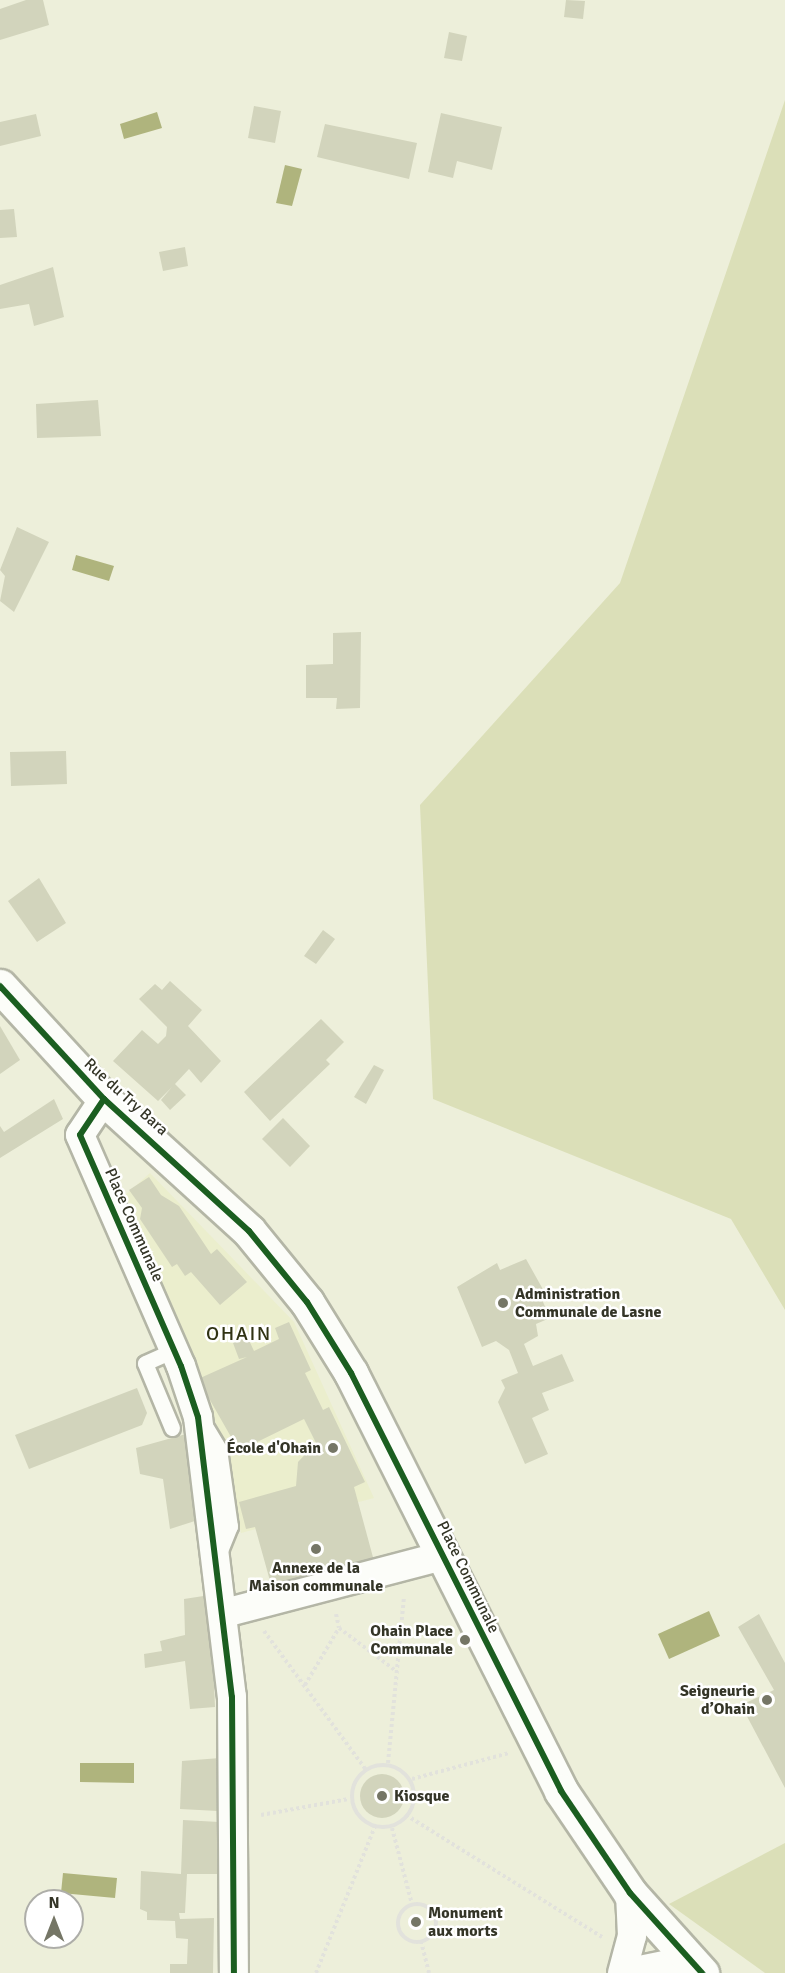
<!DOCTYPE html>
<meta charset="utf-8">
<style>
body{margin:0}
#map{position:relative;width:785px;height:1973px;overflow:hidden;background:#edefda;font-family:Signika,sans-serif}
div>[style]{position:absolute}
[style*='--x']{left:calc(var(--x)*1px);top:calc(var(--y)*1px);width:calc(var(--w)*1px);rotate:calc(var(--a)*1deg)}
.built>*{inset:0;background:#ebeecd}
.green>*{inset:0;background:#dbdfb8}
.water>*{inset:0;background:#afb47d}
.building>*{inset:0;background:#d2d4bc}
.round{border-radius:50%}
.path>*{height:4px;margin-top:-2px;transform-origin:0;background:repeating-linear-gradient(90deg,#e2e2dc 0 3px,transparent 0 6px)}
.path>.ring{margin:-2px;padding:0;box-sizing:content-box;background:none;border:4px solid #e2e2dc;border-radius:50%}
.roads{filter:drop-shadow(2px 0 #b4b6a6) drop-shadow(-2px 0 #b4b6a6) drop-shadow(0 2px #b4b6a6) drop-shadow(0 -2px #b4b6a6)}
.lane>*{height:15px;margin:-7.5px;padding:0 7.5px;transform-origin:7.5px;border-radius:7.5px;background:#fcfdf9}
.street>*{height:28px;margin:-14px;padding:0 14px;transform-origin:14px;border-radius:14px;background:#fcfdf9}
.secondary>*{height:33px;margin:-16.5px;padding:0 16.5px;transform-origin:16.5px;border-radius:16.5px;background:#fcfdf9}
.cycleway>*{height:6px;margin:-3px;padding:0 3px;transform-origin:3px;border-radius:3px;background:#1b5e20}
.dots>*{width:16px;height:16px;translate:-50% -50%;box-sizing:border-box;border:3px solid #fff;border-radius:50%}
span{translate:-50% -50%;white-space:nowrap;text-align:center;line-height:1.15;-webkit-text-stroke:5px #fff;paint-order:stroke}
.street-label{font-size:16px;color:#343527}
.poi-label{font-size:16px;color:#343527;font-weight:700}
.left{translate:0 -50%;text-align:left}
.right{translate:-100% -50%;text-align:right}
.quarter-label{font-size:20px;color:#303314;letter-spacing:1.5px}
.north{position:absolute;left:24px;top:1889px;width:60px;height:60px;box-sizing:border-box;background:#fff;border:2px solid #aeaea9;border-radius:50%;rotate:0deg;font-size:16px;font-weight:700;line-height:24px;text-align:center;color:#343527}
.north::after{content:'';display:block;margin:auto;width:21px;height:27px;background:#757666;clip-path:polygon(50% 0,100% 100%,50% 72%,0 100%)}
</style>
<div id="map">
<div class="built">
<div style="clip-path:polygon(150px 1173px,294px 1322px,374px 1498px,241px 1533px,215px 1421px,123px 1197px)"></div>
</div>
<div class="green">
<div style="clip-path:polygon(785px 100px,785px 1310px,731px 1219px,433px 1099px,420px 805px,620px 583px)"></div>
<div style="clip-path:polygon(785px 1843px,785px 1973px,765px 1973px,669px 1904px)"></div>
</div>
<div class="water">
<div style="clip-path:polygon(157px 112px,162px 128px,124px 139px,120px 124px)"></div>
<div style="clip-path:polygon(285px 165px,302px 169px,292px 206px,276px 203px)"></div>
<div style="clip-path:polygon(76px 555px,114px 566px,109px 581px,72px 570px)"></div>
<div style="clip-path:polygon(709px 1611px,720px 1636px,669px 1659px,658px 1634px)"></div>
<div style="clip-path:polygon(80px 1763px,134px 1763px,134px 1783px,80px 1782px)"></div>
<div style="clip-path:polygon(63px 1873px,117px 1878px,115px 1898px,61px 1893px)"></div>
</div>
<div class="building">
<div style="clip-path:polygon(26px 0,43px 0,49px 25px,0 40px,0 9px)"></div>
<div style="clip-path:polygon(566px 0,585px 1px,583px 19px,564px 17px)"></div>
<div style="clip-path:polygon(449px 32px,467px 36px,462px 61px,444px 58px)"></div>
<div style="clip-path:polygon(254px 106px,281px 111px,275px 143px,248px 138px)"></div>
<div style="clip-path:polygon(441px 113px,502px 127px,492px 170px,457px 161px,453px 178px,428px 172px)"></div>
<div style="clip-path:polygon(36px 114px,41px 136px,0 146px,0 122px)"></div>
<div style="clip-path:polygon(325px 124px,417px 143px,409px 179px,317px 157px)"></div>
<div style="clip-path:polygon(14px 209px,17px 237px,0 238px,0 210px)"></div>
<div style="clip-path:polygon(185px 247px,188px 266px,163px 271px,159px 252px)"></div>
<div style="clip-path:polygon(53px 267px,64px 317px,34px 326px,29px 304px,0 309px,0 285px)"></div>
<div style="clip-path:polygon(98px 400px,101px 436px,37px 438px,36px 404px)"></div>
<div style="clip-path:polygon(17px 527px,49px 542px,14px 612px,0 601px,5px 576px,0 570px)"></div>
<div style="clip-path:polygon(361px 632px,360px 708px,336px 709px,337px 698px,306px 698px,306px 665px,333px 664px,333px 633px)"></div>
<div style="clip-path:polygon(66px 751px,67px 784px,11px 786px,10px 752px)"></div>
<div style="clip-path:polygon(39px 878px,66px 923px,37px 942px,8px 901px)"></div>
<div style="clip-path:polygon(323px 930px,335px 939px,316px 964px,304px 956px)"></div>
<div style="clip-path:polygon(170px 981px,202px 1010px,188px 1026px,221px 1061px,201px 1083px,189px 1069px,175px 1084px,186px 1095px,170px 1110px,161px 1100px,172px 1087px,158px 1101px,113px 1061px,142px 1030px,158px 1044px,166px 1036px,167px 1027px,139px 999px,155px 984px,162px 990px)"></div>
<div style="clip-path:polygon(321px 1019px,344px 1042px,326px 1060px,330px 1064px,270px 1121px,244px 1092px)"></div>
<div style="clip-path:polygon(0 1026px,20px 1060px,0 1074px)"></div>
<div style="clip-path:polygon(374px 1065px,384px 1070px,366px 1104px,354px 1097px)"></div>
<div style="clip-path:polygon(54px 1099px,63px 1119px,0 1158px,0 1126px,4px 1132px)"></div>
<div style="clip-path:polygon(283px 1118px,310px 1146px,290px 1167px,262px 1139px)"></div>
<div style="clip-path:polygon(149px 1177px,161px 1195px,179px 1206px,211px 1254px,217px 1249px,247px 1282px,220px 1305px,191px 1272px,185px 1276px,177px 1264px,172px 1267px,140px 1219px,142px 1208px,129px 1190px)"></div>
<div style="clip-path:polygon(526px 1259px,545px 1293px,540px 1295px,550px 1318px,536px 1324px,538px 1336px,524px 1344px,533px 1366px,562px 1354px,574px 1381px,542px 1393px,549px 1410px,532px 1418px,548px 1454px,525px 1464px,498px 1402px,505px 1388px,501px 1380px,518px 1373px,509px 1350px,496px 1341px,482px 1347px,457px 1287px,497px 1263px,500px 1270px)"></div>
<div style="clip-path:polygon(289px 1322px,311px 1370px,305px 1373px,323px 1410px,329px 1407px,365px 1482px,354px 1487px,374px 1561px,272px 1588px,255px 1527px,246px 1529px,239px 1502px,296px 1486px,298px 1462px,316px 1443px,304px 1419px,239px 1451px,198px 1379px,247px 1357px,239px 1359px,233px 1343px,247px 1336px,254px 1351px,279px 1339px,275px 1328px)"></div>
<div style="clip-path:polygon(137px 1388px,147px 1413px,142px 1425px,29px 1469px,15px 1435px)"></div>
<div style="clip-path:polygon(186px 1434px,198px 1520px,170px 1529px,163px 1479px,140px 1474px,136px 1448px)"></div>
<div style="clip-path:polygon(210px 1595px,215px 1707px,190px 1709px,185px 1661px,145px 1668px,144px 1654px,162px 1651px,160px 1641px,185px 1635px,184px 1599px)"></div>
<div style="clip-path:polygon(759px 1614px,785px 1663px,785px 1788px,741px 1705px,774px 1690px,738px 1627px)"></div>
<div style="clip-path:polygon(220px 1758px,218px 1811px,180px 1809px,182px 1761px)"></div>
<div class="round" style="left:360px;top:1774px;width:44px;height:44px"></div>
<div style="clip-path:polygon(183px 1820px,219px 1822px,218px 1874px,187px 1874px,185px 1913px,179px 1913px,180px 1919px,214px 1918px,213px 1973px,170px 1973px,170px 1964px,187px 1964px,188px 1939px,176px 1938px,175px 1921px,147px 1920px,147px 1912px,140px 1909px,141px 1871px,181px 1874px)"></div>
</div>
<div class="path">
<div style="--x:336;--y:1614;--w:14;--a:78"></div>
<div style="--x:339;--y:1628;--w:71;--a:37"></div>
<div style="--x:264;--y:1631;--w:172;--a:53.7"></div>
<div style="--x:305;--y:1685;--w:66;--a:-59.2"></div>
<div style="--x:388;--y:1763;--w:167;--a:-84.5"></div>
<div class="ring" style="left:352px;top:1765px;width:58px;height:58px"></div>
<div style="--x:412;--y:1779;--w:100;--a:-15"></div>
<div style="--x:261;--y:1815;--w:89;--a:-10.3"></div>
<div style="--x:406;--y:1815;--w:231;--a:31.9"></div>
<div style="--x:392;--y:1828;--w:79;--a:75.3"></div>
<div class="ring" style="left:398px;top:1904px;width:34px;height:34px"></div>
<div style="--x:421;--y:1941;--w:33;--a:76"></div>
<div style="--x:316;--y:1973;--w:158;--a:-68.1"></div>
</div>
<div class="roads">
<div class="lane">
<div style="--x:204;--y:1424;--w:29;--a:59"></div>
<div style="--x:219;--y:1449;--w:78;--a:81.9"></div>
<div style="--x:230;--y:1526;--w:27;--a:112"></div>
<div style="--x:172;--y:1428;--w:70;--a:-112.6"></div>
<div style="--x:145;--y:1363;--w:32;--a:-24"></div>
</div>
<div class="street">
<div style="--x:104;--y:1099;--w:43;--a:123.7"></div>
<div style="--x:80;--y:1135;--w:252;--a:66.4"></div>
<div style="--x:181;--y:1366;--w:54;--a:71.6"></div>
<div style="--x:198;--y:1417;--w:282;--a:83.1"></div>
<div style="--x:232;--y:1697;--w:276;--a:89.6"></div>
<div style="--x:225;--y:1613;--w:225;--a:-14.7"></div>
<div style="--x:622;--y:1973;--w:38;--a:-75"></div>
<div style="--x:632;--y:1936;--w:43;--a:-92.7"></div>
<div style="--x:625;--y:1973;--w:45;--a:-11.6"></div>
<div style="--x:669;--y:1964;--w:30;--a:12"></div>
</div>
<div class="secondary">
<div style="--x:0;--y:986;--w:154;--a:47.4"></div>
<div style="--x:104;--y:1099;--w:196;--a:42.3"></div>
<div style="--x:249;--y:1231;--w:92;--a:50.8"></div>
<div style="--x:307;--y:1302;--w:84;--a:58.2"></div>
<div style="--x:351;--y:1373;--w:468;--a:63.3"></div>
<div style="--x:561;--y:1791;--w:123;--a:55.9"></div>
<div style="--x:630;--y:1893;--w:108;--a:48"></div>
</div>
</div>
<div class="cycleway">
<div style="--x:0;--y:986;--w:154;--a:47.4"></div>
<div style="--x:104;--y:1099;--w:196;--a:42.3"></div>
<div style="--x:249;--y:1231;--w:92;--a:50.8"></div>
<div style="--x:307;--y:1302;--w:84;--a:58.2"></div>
<div style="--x:351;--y:1373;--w:468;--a:63.3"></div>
<div style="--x:561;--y:1791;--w:123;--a:55.9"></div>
<div style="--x:630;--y:1893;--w:108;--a:48"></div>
<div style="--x:104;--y:1099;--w:43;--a:123.7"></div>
<div style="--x:80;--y:1135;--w:252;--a:66.4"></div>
<div style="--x:181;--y:1366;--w:54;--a:71.6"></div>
<div style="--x:198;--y:1417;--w:282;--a:83.1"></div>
<div style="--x:232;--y:1697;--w:276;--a:89.6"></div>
</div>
<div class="dots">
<div style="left:503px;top:1303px;background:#757666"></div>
<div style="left:333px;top:1448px;background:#757666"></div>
<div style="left:316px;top:1549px;background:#757666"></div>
<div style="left:465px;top:1640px;background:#757666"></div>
<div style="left:767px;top:1700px;background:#757666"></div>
<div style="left:382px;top:1796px;background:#757666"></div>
<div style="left:416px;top:1922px;background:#757666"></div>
</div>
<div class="street-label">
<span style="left:126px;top:1097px;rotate:42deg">Rue du Try Bara</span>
<span style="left:134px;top:1225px;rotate:66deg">Place Communale</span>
<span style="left:468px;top:1577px;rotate:64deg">Place Communale</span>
</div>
<div class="poi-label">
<span class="left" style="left:515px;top:1303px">Administration<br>Communale de Lasne</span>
<span class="right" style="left:321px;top:1448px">École d'Ohain</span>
<span style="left:316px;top:1577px">Annexe de la<br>Maison communale</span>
<span class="right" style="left:453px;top:1640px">Ohain Place<br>Communale</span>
<span class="right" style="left:755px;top:1700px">Seigneurie<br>d’Ohain</span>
<span class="left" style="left:394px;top:1796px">Kiosque</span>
<span class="left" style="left:428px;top:1922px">Monument<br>aux morts</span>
</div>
<div class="quarter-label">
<span style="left:239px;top:1333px">OHAIN</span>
</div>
<div class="north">N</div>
</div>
